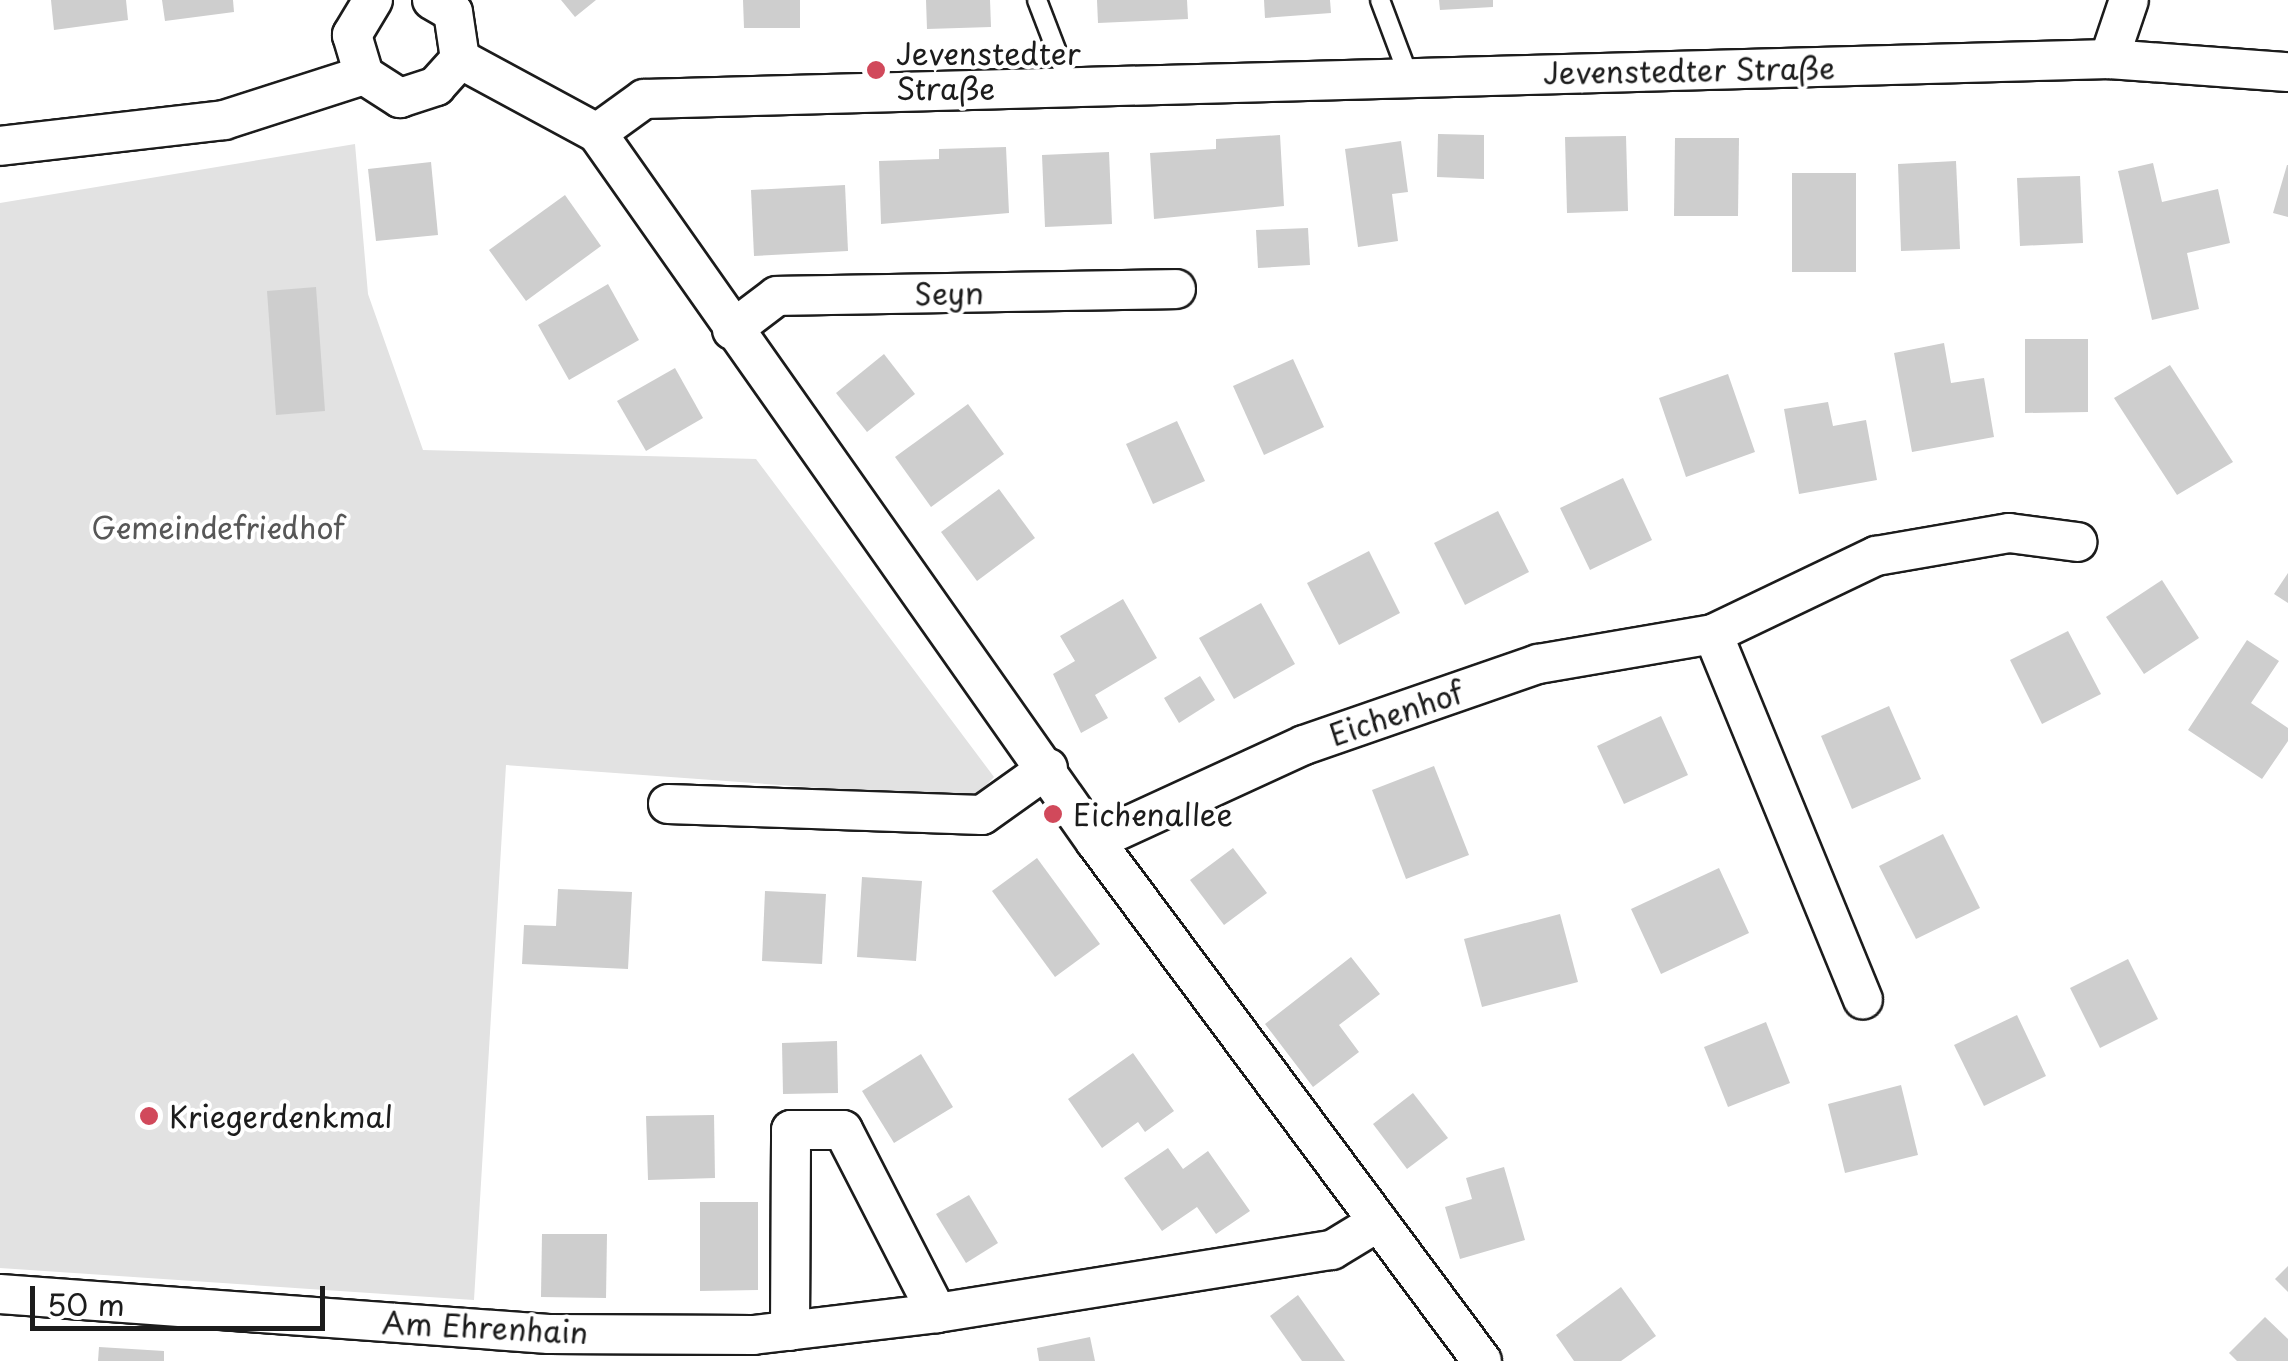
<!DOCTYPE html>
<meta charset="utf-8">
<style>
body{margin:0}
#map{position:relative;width:2288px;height:1361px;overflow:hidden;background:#fff;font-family:"Playpen Sans",sans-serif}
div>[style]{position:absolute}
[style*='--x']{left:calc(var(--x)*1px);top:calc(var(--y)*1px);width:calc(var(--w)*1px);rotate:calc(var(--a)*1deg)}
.green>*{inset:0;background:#e2e2e2}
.building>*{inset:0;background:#cecece}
.roads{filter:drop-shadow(2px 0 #1c1c1c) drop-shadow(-2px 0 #1c1c1c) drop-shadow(0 2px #1c1c1c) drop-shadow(0 -2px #1c1c1c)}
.service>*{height:18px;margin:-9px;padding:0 9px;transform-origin:9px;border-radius:9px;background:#fff}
.minor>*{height:38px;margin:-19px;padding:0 19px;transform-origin:19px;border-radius:19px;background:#fff}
.dots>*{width:28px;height:28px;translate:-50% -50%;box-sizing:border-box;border:5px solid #fff;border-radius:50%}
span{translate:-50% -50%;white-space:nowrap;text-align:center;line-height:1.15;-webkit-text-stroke:8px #fff;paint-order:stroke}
.poi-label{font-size:30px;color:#1c1c1c}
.left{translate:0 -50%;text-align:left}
.street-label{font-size:30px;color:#1c1c1c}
.park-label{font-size:30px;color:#575757}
.scale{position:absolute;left:30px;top:1286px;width:295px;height:45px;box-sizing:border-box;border:5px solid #1c1c1c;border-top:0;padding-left:12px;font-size:30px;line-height:35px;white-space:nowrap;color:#1c1c1c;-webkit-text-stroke:8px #fff;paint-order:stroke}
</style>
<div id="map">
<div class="green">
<div style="clip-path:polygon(355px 144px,368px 294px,423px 450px,756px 459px,994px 777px,973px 799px,506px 765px,474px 1300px,0 1268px,0 203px)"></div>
</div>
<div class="building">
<div style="clip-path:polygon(51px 0,126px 0,128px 20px,54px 30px)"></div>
<div style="clip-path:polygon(162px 0,233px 0,234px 12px,165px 21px)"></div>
<div style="clip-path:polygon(561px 0,596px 0,575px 17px)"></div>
<div style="clip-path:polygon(743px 0,800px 0,800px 28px,744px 28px)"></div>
<div style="clip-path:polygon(926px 0,990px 0,991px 27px,927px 29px)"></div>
<div style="clip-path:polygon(1097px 0,1187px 0,1188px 19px,1098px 23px)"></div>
<div style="clip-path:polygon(1264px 0,1330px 0,1331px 13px,1265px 18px)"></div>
<div style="clip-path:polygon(1439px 0,1493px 0,1493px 7px,1440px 10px)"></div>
<div style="clip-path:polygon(1438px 134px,1484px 135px,1484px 179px,1437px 177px)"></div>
<div style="clip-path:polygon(1280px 135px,1284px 206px,1154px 219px,1150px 153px,1216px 149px,1216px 139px)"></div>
<div style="clip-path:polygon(1626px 136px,1628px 211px,1567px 213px,1565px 137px)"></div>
<div style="clip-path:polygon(1675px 138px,1739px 138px,1738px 216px,1674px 216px)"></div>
<div style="clip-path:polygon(1401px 141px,1408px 192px,1392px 194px,1398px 241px,1358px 247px,1345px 149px)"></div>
<div style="clip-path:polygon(1006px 147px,1009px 213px,881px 224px,879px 161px,939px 159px,939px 149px)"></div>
<div style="clip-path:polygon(1109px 152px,1112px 224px,1045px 227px,1042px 155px)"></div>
<div style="clip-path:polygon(1956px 161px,1960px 249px,1901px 251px,1898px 164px)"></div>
<div style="clip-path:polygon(431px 162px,438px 235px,376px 241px,368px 169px)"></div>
<div style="clip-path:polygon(2153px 163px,2162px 202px,2218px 189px,2230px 243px,2187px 253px,2199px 309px,2152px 320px,2118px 171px)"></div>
<div style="clip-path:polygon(2287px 165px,2288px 165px,2288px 217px,2273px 213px)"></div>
<div style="clip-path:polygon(1792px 173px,1856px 173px,1856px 272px,1792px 272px)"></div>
<div style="clip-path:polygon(2080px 176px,2083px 243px,2020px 246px,2017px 178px)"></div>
<div style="clip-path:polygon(845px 185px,848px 251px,754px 256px,751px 190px)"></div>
<div style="clip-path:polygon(565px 195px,601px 246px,526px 301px,489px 250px)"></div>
<div style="clip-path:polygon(1308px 228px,1310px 265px,1258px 268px,1256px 230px)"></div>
<div style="clip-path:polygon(608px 284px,639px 340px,569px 380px,538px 325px)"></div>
<div style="clip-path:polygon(316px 287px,325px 411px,276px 415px,267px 291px)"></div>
<div style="clip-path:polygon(2025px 339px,2088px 339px,2088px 412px,2025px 413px)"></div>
<div style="clip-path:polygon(1944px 343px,1951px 383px,1984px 378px,1994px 437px,1912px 452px,1894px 353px)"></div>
<div style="clip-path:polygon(884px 354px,915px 394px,867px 432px,836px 393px)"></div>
<div style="clip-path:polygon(1293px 359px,1324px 427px,1264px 455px,1233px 386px)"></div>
<div style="clip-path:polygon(2170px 365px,2233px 462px,2177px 495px,2114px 398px)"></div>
<div style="clip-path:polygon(675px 368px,703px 418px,646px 451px,617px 401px)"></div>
<div style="clip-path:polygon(1728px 374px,1755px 452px,1686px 477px,1659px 398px)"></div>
<div style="clip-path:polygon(1828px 402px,1833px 426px,1866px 420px,1877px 480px,1799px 494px,1784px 409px)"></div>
<div style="clip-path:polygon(968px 404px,1004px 454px,931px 507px,895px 457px)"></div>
<div style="clip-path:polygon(1177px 421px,1205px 481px,1153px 504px,1126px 444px)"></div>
<div style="clip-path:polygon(1623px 478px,1652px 540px,1590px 570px,1560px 508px)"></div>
<div style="clip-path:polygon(999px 489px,1035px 538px,977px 581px,941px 532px)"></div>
<div style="clip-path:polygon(1498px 511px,1529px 572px,1465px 605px,1434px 543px)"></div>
<div style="clip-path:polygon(1369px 551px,1400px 613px,1339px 645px,1307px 583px)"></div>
<div style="clip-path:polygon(2288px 573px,2288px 603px,2274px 594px)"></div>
<div style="clip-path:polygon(2162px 580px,2199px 638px,2144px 674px,2106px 617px)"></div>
<div style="clip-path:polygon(1123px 599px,1157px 658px,1095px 695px,1108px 718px,1081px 733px,1053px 674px,1075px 661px,1060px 636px)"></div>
<div style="clip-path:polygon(1261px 603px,1295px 664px,1234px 699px,1199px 638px)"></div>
<div style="clip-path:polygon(2068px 631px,2101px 694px,2042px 724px,2010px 660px)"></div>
<div style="clip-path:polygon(2247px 640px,2279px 661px,2251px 703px,2288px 728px,2288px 741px,2262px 779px,2188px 730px)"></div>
<div style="clip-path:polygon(1200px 676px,1215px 700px,1179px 723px,1164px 698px)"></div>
<div style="clip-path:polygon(1889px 706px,1921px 779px,1852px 809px,1821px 736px)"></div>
<div style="clip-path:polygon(1661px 716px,1688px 775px,1624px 804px,1597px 746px)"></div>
<div style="clip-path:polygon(1434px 766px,1469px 855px,1406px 879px,1372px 790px)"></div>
<div style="clip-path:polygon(1943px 834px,1980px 908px,1916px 939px,1879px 866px)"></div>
<div style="clip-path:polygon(1233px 848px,1267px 893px,1224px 925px,1190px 880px)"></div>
<div style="clip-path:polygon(1037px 858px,1100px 944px,1055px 977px,992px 891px)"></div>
<div style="clip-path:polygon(1719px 868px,1749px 933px,1661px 974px,1631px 909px)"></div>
<div style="clip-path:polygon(862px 877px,922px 881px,916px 961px,857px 957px)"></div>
<div style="clip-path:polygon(558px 889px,632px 892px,628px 969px,522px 964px,524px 925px,556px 926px)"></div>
<div style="clip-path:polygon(765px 891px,826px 894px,822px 964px,762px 961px)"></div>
<div style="clip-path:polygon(1560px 914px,1578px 982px,1482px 1007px,1464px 939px)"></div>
<div style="clip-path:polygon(1351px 957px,1380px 994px,1339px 1025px,1359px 1052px,1313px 1087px,1265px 1024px)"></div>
<div style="clip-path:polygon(2128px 959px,2158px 1019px,2100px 1048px,2070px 988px)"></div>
<div style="clip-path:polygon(2017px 1015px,2046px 1076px,1984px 1106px,1954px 1045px)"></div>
<div style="clip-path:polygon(1766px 1022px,1790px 1083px,1728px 1107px,1704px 1047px)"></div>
<div style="clip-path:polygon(837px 1041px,838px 1093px,783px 1094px,782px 1043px)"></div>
<div style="clip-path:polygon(1133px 1053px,1174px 1111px,1145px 1132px,1138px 1122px,1102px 1148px,1068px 1099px)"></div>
<div style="clip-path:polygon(921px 1054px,953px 1107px,894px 1143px,862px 1091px)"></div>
<div style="clip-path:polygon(1901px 1085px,1918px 1155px,1845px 1173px,1828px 1104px)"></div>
<div style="clip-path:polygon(1413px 1093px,1448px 1138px,1407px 1169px,1373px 1124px)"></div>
<div style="clip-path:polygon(714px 1115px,715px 1178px,648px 1180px,646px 1116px)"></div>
<div style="clip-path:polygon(1168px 1148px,1183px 1169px,1208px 1151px,1250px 1211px,1216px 1234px,1197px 1207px,1162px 1231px,1124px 1178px)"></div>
<div style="clip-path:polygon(1504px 1167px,1525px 1240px,1460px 1259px,1445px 1207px,1472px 1199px,1466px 1178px)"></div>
<div style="clip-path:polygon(969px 1195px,998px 1243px,966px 1263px,936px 1214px)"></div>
<div style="clip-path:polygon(700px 1202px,758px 1202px,758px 1290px,700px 1291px)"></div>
<div style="clip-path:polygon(542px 1234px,607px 1234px,606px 1298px,541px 1297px)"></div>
<div style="clip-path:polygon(2288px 1266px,2288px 1292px,2275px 1279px)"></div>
<div style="clip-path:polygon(1621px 1287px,1656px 1336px,1621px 1361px,1574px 1361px,1556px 1335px)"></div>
<div style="clip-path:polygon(1298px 1295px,1345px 1361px,1302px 1361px,1270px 1316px)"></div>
<div style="clip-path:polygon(2265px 1317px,2288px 1339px,2288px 1361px,2237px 1361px,2229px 1353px)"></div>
<div style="clip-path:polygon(1090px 1337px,1095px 1361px,1039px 1361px,1037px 1348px)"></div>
<div style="clip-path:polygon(99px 1347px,164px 1351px,164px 1361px,98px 1361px)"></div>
</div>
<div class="roads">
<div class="service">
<div style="--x:1037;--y:0;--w:92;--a:69"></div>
<div style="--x:1380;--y:0;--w:82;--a:69.4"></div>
</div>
<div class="minor">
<div style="--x:373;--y:0;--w:41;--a:121"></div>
<div style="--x:352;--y:35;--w:42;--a:73.3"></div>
<div style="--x:364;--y:75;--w:43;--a:32.6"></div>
<div style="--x:400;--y:98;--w:38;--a:-18"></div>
<div style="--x:436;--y:86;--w:36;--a:-48"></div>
<div style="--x:432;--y:0;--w:24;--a:30"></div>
<div style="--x:453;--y:12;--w:48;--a:81.5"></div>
<div style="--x:460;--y:59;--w:156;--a:28.4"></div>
<div style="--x:597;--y:133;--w:866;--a:54.88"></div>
<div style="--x:1095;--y:841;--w:648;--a:53.34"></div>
<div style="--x:2109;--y:59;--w:62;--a:-71.3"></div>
<div style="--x:597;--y:133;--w:58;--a:-35.9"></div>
<div style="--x:644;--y:99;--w:1466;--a:-1.56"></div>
<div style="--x:2109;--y:59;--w:179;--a:4.2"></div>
<div style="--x:0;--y:146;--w:226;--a:-6.6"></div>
<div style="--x:224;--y:120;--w:147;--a:-17.8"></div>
<div style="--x:732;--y:330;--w:56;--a:-37.1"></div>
<div style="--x:777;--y:296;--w:399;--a:-1"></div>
<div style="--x:1713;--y:634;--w:395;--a:67.7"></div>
<div style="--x:668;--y:804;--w:314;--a:2"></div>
<div style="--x:982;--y:815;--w:81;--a:-35.5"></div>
<div style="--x:1095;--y:841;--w:230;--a:-24.7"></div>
<div style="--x:1304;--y:745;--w:248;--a:-19.1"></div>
<div style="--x:1538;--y:664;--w:178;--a:-9.7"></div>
<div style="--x:1713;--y:634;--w:181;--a:-25.6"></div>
<div style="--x:1876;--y:556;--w:135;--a:-9.8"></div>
<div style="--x:2009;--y:533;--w:69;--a:7.5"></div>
<div style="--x:0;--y:1294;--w:550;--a:4.17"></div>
<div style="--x:549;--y:1334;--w:204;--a:0.3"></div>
<div style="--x:753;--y:1335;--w:185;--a:-6.8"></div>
<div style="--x:937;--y:1313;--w:400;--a:-9.1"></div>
<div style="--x:1332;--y:1250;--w:54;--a:-31.3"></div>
<div style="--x:790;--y:1331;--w:201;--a:-89.7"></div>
<div style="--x:791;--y:1130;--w:52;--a:0"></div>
<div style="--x:843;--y:1130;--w:206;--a:62.8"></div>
</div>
</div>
<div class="dots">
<div style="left:876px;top:70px;background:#d1495b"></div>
<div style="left:1053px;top:814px;background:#d1495b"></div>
<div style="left:149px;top:1116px;background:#d1495b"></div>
</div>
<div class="poi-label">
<span class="left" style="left:896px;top:70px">Jevenstedter<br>Straße</span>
<span class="left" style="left:1073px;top:814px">Eichenallee</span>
<span class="left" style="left:169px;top:1116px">Kriegerdenkmal</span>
</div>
<div class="street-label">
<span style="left:1689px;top:70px;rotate:-1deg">Jevenstedter Straße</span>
<span style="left:949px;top:293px;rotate:-1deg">Seyn</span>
<span style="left:1396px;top:713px;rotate:-19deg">Eichenhof</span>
<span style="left:485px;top:1327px;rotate:3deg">Am Ehrenhain</span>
</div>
<div class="park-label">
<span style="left:218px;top:527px">Gemeindefriedhof</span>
</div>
<div class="scale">50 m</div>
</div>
